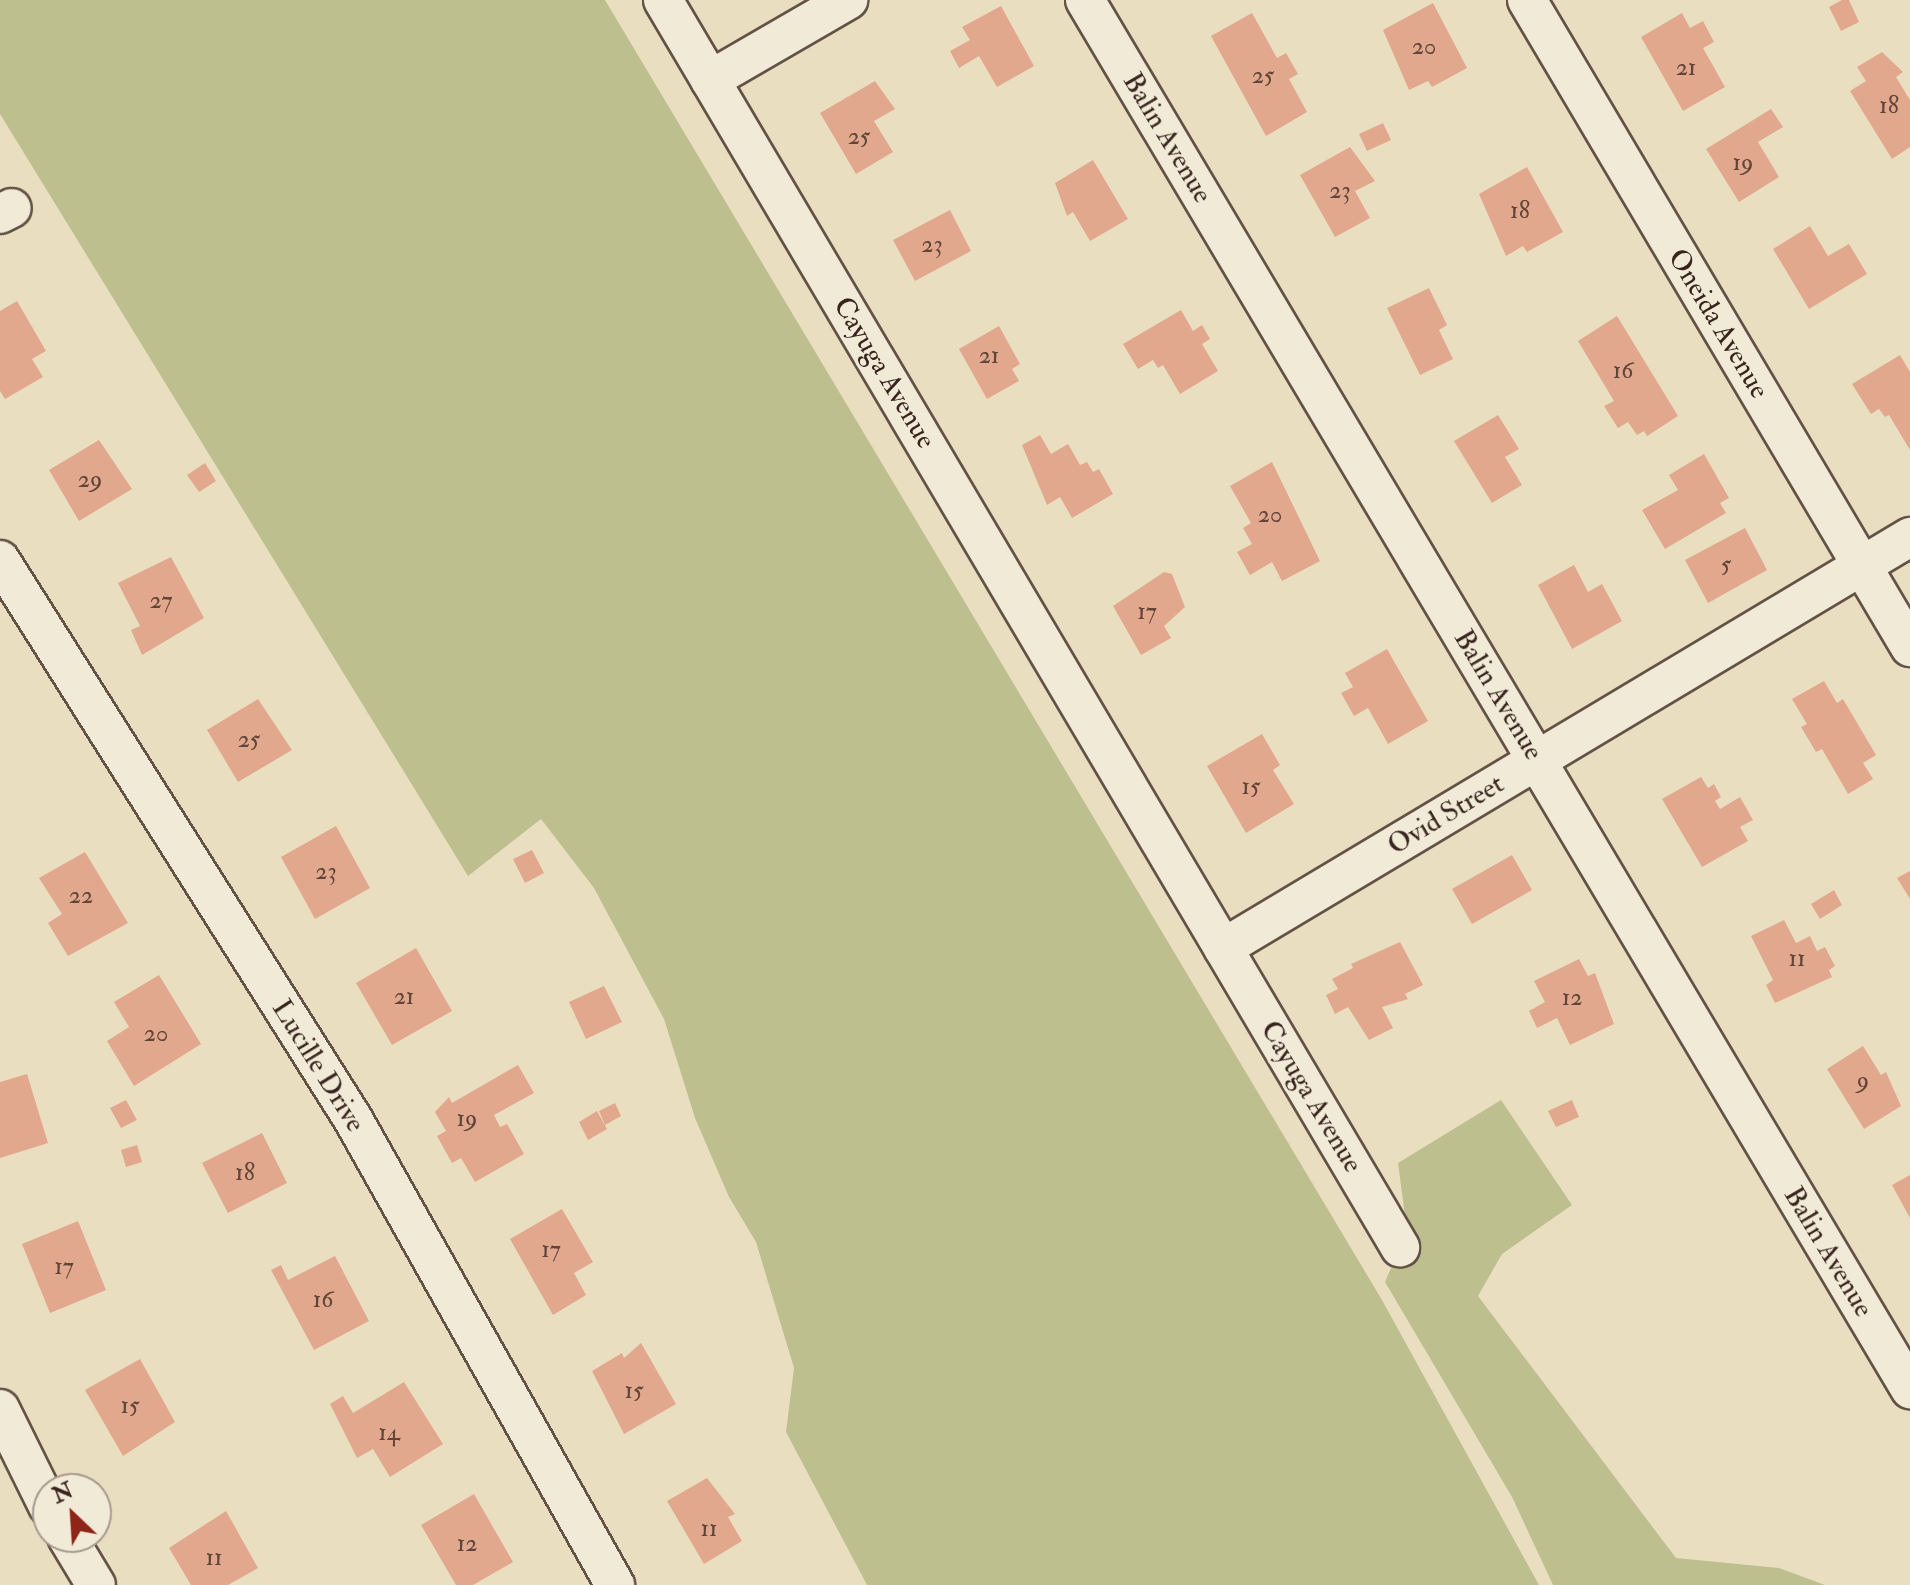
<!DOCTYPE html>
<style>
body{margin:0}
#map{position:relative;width:1910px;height:1585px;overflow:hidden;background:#eadec1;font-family:"IM FELL Double Pica",serif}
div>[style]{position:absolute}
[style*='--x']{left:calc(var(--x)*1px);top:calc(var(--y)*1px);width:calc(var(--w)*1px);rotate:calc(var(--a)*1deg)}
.green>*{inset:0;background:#bdc08e}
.building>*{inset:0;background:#e2a88d}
.roads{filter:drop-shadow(2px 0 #635246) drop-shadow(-2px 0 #635246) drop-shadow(0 2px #635246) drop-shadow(0 -2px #635246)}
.minor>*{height:38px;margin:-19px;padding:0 19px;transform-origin:19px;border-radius:19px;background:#f1ead7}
span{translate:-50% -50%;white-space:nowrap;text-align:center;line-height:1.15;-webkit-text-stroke:6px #f1ead7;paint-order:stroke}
.number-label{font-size:24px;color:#614539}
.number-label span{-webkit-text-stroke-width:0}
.street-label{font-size:28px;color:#36241d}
.north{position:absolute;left:32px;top:1473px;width:80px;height:80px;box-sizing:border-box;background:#f1ead7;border:2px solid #a69b8d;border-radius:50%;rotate:335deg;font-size:22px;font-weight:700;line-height:32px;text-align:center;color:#36241d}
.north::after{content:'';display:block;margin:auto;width:28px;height:36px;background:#8f2418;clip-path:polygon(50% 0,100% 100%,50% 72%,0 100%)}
</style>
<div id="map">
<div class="green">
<div style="clip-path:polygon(0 0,605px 0,1382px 1300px,1539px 1585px,867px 1585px,786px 1432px,794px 1368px,756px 1242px,729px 1197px,695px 1118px,664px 1019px,594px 888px,541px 819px,468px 876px,0 114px)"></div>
<div style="clip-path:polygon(1501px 1100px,1572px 1205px,1502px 1254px,1478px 1296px,1676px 1558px,1779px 1568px,1825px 1585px,1553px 1585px,1512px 1497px,1385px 1282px,1407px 1231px,1398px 1163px)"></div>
</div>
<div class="building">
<div style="clip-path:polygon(1842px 0,1849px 0,1859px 22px,1841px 31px,1829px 7px)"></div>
<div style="clip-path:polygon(1433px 3px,1467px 68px,1432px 87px,1428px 81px,1409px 90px,1383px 30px)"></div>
<div style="clip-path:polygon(1001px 6px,1034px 66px,997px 87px,979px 56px,959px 68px,950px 51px,970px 40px,962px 27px)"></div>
<div style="clip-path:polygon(1252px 13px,1277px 58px,1286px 53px,1298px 74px,1289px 79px,1307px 112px,1266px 136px,1211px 36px)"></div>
<div style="clip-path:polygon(1682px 13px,1690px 28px,1703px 21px,1714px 42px,1703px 48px,1725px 87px,1683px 111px,1641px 37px)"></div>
<div style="clip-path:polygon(1882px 52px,1903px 72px,1896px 77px,1910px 100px,1910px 147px,1892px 159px,1850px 91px,1866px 81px,1857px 67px)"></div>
<div style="clip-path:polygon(875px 81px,895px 109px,874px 121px,893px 152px,856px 174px,820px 113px)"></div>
<div style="clip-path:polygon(1771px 109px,1783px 127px,1758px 142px,1779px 177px,1739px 202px,1706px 149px)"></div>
<div style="clip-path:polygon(1383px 123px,1391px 140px,1367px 151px,1359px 134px)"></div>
<div style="clip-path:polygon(1350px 147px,1375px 181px,1355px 191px,1370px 218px,1335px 237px,1300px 175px)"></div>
<div style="clip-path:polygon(1093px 160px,1128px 219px,1090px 241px,1073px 212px,1067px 216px,1055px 183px)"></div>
<div style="clip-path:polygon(1527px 167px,1563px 232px,1527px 252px,1523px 246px,1506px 256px,1479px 194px)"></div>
<div style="clip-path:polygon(950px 210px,971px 251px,915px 281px,893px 240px)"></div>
<div style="clip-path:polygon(1810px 226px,1828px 256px,1849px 244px,1867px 274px,1809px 309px,1773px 249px)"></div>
<div style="clip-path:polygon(1429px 288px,1447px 325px,1439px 330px,1453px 359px,1420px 375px,1387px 308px)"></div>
<div style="clip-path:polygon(17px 301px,46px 351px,32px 359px,43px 377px,5px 399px,0 391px,0 311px)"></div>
<div style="clip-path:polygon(1181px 310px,1193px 331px,1202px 325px,1210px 339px,1202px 344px,1218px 371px,1180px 394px,1163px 365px,1158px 368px,1153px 360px,1138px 369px,1123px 344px)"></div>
<div style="clip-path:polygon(1617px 316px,1678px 416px,1647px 436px,1644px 431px,1637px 435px,1628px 422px,1618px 428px,1604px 406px,1614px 401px,1578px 341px)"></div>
<div style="clip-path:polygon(999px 326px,1020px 364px,1012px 369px,1019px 381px,987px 399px,959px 349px)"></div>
<div style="clip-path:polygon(1900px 355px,1910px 372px,1910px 450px,1889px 415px,1885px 417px,1879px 409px,1871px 414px,1852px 384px)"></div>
<div style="clip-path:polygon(1498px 415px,1519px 449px,1505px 457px,1522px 485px,1492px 503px,1454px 441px)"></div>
<div style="clip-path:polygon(1040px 435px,1051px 454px,1068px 444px,1080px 465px,1087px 462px,1093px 472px,1099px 469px,1113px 494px,1072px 518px,1060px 497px,1047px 505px,1022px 445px)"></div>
<div style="clip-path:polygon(99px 440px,132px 489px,79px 521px,49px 470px)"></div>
<div style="clip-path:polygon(1704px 454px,1729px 498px,1720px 503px,1726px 513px,1665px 549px,1642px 510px,1678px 490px,1669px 475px)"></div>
<div style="clip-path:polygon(1272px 462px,1320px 561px,1282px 581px,1272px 562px,1250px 575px,1237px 552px,1252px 544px,1243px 528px,1251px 523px,1230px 486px)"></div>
<div style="clip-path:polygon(205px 463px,216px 481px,199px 492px,187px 475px)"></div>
<div style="clip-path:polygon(1745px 528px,1767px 570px,1708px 603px,1685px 560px)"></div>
<div style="clip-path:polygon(171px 557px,204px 618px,142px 655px,131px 630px,140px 626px,118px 583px)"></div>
<div style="clip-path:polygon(1574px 565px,1588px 592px,1602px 584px,1622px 621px,1572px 649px,1538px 585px)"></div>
<div style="clip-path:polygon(1164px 572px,1172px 574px,1185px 607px,1164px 626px,1171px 638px,1141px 655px,1113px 606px)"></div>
<div style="clip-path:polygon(1387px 649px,1428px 721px,1388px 744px,1368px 708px,1354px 716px,1341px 693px,1353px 687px,1345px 673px)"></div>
<div style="clip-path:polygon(1824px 681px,1837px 703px,1843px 699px,1876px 755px,1863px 763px,1873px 779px,1848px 794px,1822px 749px,1816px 752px,1801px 727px,1807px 724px,1792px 699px)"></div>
<div style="clip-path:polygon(258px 699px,292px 750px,238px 782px,207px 730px)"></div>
<div style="clip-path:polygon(1262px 734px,1280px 765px,1273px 770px,1294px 804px,1246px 833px,1207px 766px)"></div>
<div style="clip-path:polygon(1701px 777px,1708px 788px,1714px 784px,1721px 797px,1715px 801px,1720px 809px,1740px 797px,1753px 820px,1740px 827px,1748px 841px,1702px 867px,1662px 799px)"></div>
<div style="clip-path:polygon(336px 826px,370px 888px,315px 919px,281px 857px)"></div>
<div style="clip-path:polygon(532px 850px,544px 873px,525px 883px,513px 859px)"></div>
<div style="clip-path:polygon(85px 852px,128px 923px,68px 956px,48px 923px,62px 914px,39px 878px)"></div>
<div style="clip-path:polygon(1512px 855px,1532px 890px,1472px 924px,1452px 889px)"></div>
<div style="clip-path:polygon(1910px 871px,1910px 899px,1897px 878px)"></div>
<div style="clip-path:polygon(1834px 890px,1842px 905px,1820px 919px,1811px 904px)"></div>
<div style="clip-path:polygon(1784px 920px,1796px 943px,1810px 936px,1817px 951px,1825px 947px,1835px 966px,1829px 970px,1832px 977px,1775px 1003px,1766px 985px,1773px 980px,1751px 936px)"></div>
<div style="clip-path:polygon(1400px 942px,1423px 985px,1405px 994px,1408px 999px,1382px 1007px,1393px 1028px,1369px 1040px,1348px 1007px,1335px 1014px,1326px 995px,1338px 989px,1332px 979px,1353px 968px,1351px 964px)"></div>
<div style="clip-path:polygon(416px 948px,452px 1011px,392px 1045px,356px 983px)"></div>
<div style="clip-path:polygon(1579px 959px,1588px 976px,1595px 973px,1614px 1024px,1570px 1045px,1557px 1018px,1537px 1028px,1529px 1011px,1545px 1002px,1534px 981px)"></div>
<div style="clip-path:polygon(159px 975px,201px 1044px,134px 1086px,107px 1041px,129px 1027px,114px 1002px)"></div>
<div style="clip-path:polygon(604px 986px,622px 1022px,586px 1039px,569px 1002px)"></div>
<div style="clip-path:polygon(1863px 1046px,1881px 1075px,1886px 1072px,1901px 1106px,1864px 1129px,1827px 1069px)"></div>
<div style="clip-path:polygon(518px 1065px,534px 1093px,494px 1115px,500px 1127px,507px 1124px,524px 1154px,475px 1182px,461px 1158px,452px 1163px,437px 1136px,446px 1131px,435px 1112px,449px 1097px,452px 1103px)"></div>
<div style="clip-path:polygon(27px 1074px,48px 1143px,0 1158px,0 1082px)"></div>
<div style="clip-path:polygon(126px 1100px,137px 1120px,121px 1128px,110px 1108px)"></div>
<div style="clip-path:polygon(1572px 1100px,1579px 1117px,1556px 1127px,1548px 1111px)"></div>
<div style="clip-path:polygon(615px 1103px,621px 1116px,605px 1125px,599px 1111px)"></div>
<div style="clip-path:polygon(597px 1111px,607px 1129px,588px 1140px,579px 1122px)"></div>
<div style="clip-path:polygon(262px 1133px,287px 1183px,228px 1213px,202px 1163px)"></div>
<div style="clip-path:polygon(137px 1145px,142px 1162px,126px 1167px,121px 1150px)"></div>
<div style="clip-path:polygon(1910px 1175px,1910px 1218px,1892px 1185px)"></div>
<div style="clip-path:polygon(562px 1209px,593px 1262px,574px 1273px,586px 1295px,553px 1315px,510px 1239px)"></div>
<div style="clip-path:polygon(78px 1221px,106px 1290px,50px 1313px,22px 1244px)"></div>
<div style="clip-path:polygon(335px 1256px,369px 1321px,314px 1350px,271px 1270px,281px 1265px,288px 1280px)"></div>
<div style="clip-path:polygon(641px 1343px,676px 1404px,624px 1434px,592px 1371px,622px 1353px,624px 1358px)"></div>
<div style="clip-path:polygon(140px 1359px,175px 1422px,123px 1456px,85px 1390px)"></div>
<div style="clip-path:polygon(404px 1382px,443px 1444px,390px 1477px,373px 1449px,357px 1458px,330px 1404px,343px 1396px,353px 1413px)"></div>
<div style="clip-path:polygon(707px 1478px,735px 1514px,728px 1517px,742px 1541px,704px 1564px,667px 1501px)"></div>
<div style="clip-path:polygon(474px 1494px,513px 1562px,473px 1585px,456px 1585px,421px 1525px)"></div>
<div style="clip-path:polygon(226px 1511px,258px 1568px,228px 1585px,191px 1585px,169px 1548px)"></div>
</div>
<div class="roads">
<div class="minor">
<div style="--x:663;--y:0;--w:1449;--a:59.42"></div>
<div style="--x:1085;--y:0;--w:1616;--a:59.29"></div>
<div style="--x:1527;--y:0;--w:752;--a:59.38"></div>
<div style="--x:710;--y:80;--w:160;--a:-30.1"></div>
<div style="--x:0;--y:214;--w:13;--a:-27"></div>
<div style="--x:0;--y:560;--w:661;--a:57.73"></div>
<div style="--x:353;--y:1119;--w:535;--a:60.65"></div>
<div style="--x:1223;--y:948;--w:801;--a:-30.89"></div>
<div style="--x:0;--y:1409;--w:108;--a:63.7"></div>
<div style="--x:67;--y:1537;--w:56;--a:58.9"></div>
</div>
</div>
<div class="number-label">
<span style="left:1424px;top:47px">20</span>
<span style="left:1686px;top:68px">21</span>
<span style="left:1263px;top:76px">25</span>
<span style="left:1889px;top:106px">18</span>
<span style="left:859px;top:137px">25</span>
<span style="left:1743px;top:163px">19</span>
<span style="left:1340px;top:191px">23</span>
<span style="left:1520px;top:211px">18</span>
<span style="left:932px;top:245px">23</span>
<span style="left:989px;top:356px">21</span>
<span style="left:1623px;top:371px">16</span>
<span style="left:90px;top:480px">29</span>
<span style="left:1270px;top:515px">20</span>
<span style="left:1726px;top:565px">5</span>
<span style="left:161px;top:601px">27</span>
<span style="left:1147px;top:612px">17</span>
<span style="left:249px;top:740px">25</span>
<span style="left:1251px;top:787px">15</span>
<span style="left:326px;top:872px">23</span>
<span style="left:81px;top:896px">22</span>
<span style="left:1797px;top:959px">11</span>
<span style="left:404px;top:997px">21</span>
<span style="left:1572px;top:998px">12</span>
<span style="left:156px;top:1034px">20</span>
<span style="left:1863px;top:1081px">9</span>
<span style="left:467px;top:1119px">19</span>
<span style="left:245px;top:1173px">18</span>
<span style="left:551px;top:1250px">17</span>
<span style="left:64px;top:1267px">17</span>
<span style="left:323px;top:1300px">16</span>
<span style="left:634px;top:1391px">15</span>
<span style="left:130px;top:1406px">15</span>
<span style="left:389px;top:1433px">14</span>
<span style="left:709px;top:1529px">11</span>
<span style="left:467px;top:1544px">12</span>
<span style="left:214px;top:1558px">11</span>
</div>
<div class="street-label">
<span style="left:1167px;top:138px;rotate:59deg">Balin Avenue</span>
<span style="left:1718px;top:324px;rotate:59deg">Oneida Avenue</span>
<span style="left:884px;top:373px;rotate:59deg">Cayuga Avenue</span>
<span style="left:1498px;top:695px;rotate:59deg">Balin Avenue</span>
<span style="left:1446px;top:815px;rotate:-31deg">Ovid Street</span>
<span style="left:318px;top:1066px;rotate:58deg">Lucille Drive</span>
<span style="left:1311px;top:1097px;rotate:59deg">Cayuga Avenue</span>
<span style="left:1828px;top:1252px;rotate:59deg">Balin Avenue</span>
</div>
<div class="north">N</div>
</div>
